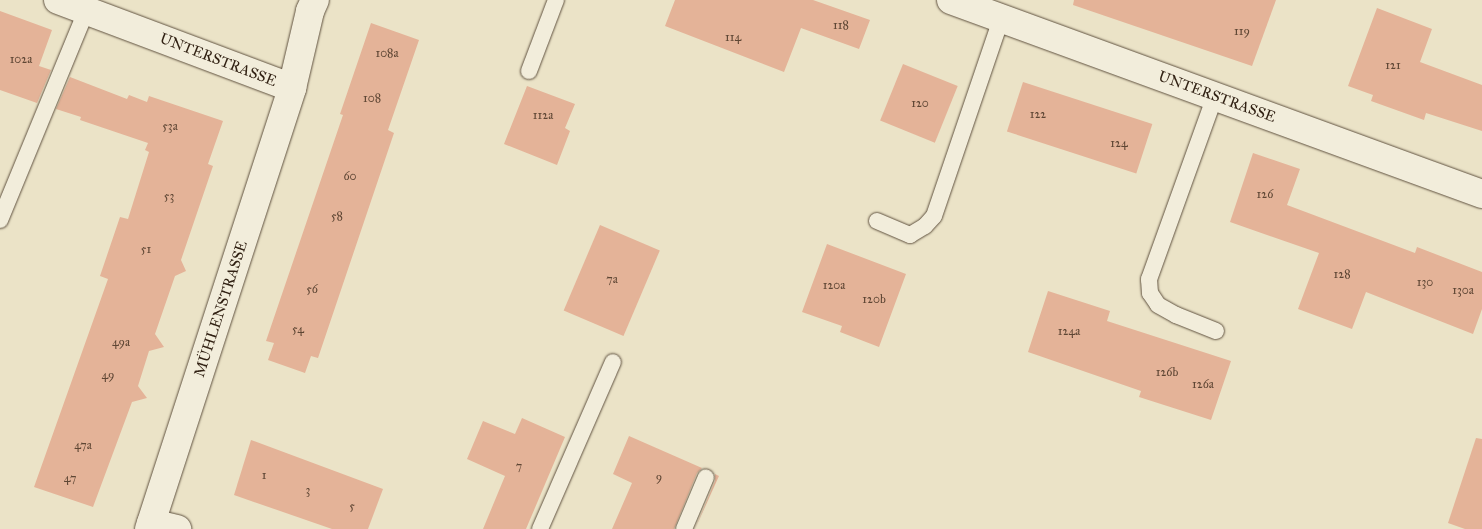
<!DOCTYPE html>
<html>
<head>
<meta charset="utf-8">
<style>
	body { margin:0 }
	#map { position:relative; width:1482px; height:529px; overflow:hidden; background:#ebe3c7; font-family:"IM FELL Great Primer",serif }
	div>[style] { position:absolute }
	.building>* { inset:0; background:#e4b398; transform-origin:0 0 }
	.roads { filter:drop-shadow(0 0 1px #605240) drop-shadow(0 0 1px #605240) }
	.service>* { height:16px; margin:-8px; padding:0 8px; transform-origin:8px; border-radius:8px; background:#f2eddb }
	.minor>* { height:28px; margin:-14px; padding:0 14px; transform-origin:14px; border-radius:14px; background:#f2eddb }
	span { translate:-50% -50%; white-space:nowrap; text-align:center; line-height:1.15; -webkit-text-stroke:4px #f2eddb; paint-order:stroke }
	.number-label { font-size:12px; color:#5e4634 }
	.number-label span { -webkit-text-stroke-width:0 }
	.street-label { font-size:15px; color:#312113 }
</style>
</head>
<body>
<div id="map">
	<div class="building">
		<i style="clip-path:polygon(675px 0,813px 0,870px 20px,859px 49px,801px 28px,784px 72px,665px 26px)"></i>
		<i style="clip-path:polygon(1074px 0,1276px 0,1252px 66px,1073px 5px)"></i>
		<i style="clip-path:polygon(1377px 8px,1432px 29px,1420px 62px,1482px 85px,1482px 131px,1426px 113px,1424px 120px,1371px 101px,1373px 95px,1348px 86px)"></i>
		<i style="clip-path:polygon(0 11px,52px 30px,39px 66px,51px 70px,37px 103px,0 90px)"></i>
		<i style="clip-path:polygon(371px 23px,419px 40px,388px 130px,394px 133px,318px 358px,311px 356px,305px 373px,268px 360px,274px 343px,266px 341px,343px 115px,340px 114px)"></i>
		<i style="left:903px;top:64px;width:59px;height:61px;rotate:22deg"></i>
		<i style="clip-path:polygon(70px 77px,127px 99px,129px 95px,147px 102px,149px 96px,223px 121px,208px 164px,213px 166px,181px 260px,186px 271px,175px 276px,155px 334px,164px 347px,149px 351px,138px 386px,147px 398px,132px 402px,93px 507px,34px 487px,108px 279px,100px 276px,120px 217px,128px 219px,149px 152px,145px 150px,148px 143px,80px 120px,81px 117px,56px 109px)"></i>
		<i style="left:1023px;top:82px;width:136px;height:52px;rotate:18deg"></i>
		<i style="clip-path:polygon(527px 86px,575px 104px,565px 128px,570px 131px,557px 165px,504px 144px)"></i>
		<i style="clip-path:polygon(1253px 153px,1300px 169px,1287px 205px,1415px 253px,1417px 247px,1482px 272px,1482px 309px,1473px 334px,1366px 292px,1352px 329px,1298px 309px,1319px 253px,1230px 222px)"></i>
		<i style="left:600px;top:225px;width:65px;height:93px;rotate:23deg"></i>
		<i style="clip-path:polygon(827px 244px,906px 274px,879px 347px,840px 332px,842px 326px,802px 312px)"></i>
		<i style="clip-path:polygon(1048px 291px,1110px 311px,1107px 321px,1231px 361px,1211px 420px,1139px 397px,1141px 391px,1028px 352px)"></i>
		<i style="clip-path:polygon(522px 418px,565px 437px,526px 529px,483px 529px,505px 476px,467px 459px,483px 421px,515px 434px)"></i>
		<i style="clip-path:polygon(629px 436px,702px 468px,697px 473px,674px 529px,612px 529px,632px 483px,613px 474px)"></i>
		<i style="clip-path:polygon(1476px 438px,1482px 439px,1482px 529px,1465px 529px,1448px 523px)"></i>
		<i style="clip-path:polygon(251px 440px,383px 489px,368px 529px,332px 529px,234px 495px)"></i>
		<i style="clip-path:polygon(715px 474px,719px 476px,695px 529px,715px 481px)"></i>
	</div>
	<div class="roads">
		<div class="service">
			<i style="left:529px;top:71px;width:76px;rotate:-69.2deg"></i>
			<i style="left:1215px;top:96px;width:195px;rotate:109.8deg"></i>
			<i style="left:1149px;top:279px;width:14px;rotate:86deg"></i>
			<i style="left:1150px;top:293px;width:14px;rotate:56deg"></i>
			<i style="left:1158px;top:305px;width:21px;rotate:29deg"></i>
			<i style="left:1176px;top:315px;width:43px;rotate:21.8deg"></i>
			<i style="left:0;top:220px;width:226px;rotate:-67.6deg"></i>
			<i style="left:877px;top:221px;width:36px;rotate:23deg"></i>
			<i style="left:910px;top:235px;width:17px;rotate:-31deg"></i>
			<i style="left:925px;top:226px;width:13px;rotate:-48deg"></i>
			<i style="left:934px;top:216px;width:208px;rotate:-71.2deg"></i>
			<i style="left:540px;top:529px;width:182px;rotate:-66.4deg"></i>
			<i style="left:684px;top:529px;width:56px;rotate:-67.1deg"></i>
		</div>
		<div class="minor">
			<i style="left:58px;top:0;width:250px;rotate:20.6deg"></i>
			<i style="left:292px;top:88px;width:79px;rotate:-76.8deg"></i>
			<i style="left:310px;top:11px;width:12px;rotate:-66deg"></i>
			<i style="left:951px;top:0;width:565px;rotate:20.07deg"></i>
			<i style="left:151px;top:523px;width:27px;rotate:13deg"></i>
			<i style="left:149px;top:529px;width:464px;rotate:-72deg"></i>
		</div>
	</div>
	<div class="number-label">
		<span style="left:841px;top:26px">118</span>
		<span style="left:1242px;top:32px">119</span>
		<span style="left:733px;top:38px">114</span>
		<span style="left:387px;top:54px">108a</span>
		<span style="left:21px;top:60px">102a</span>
		<span style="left:1393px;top:66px">121</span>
		<span style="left:372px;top:99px">108</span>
		<span style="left:920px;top:104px">120</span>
		<span style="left:1038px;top:115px">122</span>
		<span style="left:543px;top:116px">112a</span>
		<span style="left:170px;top:127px">53a</span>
		<span style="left:1119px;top:144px">124</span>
		<span style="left:350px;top:177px">60</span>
		<span style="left:1265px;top:195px">126</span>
		<span style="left:169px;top:197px">53</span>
		<span style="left:337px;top:217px">58</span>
		<span style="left:146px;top:250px">51</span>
		<span style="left:1342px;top:275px">128</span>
		<span style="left:612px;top:280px">7a</span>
		<span style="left:1425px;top:283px">130</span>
		<span style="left:834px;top:286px">120a</span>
		<span style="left:312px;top:290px">56</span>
		<span style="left:1463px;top:291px">130a</span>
		<span style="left:874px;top:300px">120b</span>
		<span style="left:298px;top:330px">54</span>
		<span style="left:1069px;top:332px">124a</span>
		<span style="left:121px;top:343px">49a</span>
		<span style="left:1167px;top:373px">126b</span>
		<span style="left:108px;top:376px">49</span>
		<span style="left:1203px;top:385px">126a</span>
		<span style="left:83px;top:446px">47a</span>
		<span style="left:519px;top:467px">7</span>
		<span style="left:264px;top:476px">1</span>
		<span style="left:659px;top:478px">9</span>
		<span style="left:70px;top:479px">47</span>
		<span style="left:308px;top:491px">3</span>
		<span style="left:352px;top:507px">5</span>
	</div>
	<div class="street-label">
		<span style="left:218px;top:60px;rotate:21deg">UNTERSTRASSE</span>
		<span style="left:1217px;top:97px;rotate:20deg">UNTERSTRASSE</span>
		<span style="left:221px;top:309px;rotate:-72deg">MÜHLENSTRASSE</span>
	</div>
</div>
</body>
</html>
